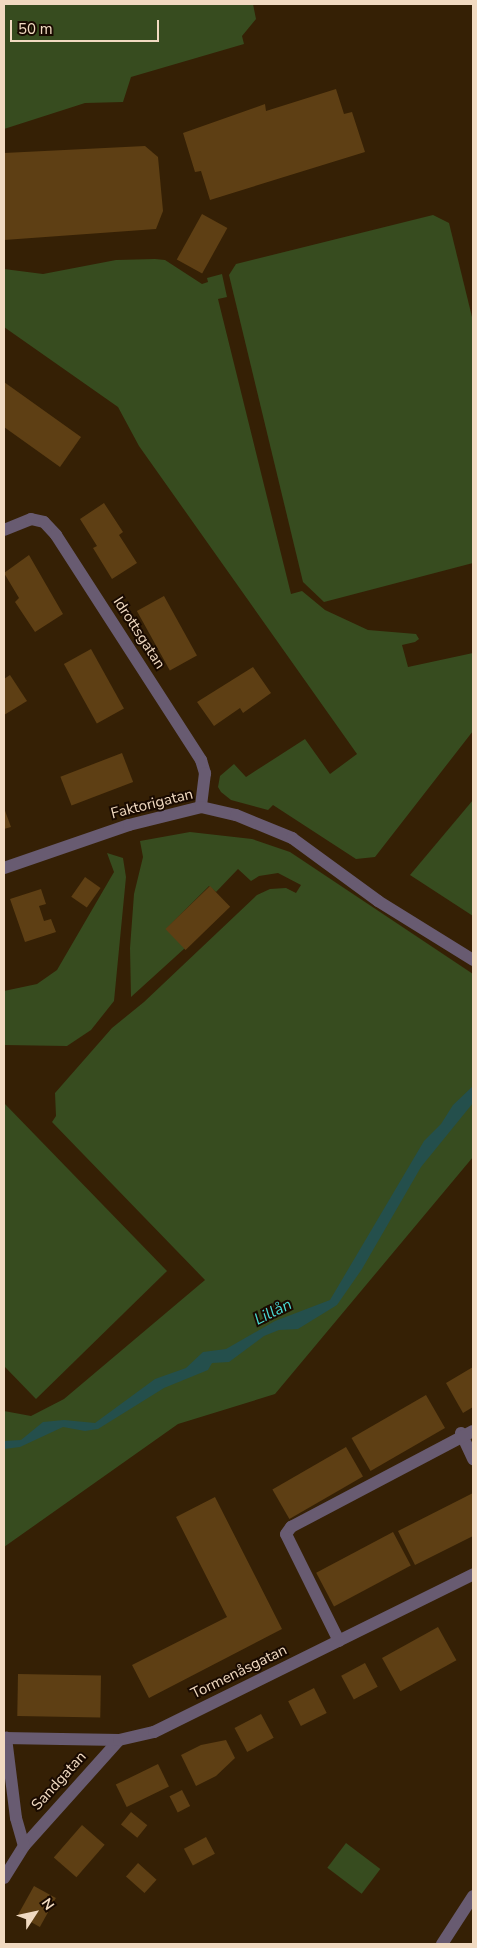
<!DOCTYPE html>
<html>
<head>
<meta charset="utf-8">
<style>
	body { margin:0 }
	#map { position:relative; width:477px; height:1948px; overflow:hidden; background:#352005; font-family:"Nunito Sans",sans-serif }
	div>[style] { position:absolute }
	.green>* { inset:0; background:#374c1f; transform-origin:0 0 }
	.water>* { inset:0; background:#244f4c }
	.building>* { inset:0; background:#5e3f14; transform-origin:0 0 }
	.minor>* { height:12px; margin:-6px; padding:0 6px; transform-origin:6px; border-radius:6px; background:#685b71 }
	.tertiary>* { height:12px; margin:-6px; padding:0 6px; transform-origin:6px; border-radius:6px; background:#685b71 }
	span { translate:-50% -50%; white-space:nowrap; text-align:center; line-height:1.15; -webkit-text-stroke:4px #190a00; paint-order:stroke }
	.street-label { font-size:15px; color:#f1dac1 }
	.water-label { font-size:16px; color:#4ad8d1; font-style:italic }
	.frame { position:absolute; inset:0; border:5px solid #f1dac1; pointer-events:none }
	.north { position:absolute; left:10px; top:1888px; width:50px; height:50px; -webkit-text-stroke:4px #190a00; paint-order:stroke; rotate:55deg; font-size:14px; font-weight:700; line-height:20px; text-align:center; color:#f1dac1 }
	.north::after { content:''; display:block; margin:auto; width:18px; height:22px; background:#f1dac1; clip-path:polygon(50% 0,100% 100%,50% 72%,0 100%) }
	.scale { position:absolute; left:10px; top:20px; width:149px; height:22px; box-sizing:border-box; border:2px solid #f1dac1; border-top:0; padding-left:6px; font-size:15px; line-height:18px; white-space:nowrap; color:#f1dac1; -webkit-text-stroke:4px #190a00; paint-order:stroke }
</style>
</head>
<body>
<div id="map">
	<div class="green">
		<i style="clip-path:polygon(4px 4px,253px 4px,256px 19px,242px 36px,244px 44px,131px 77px,123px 102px,85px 103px,4px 129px)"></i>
		<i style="clip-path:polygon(433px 215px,449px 223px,473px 321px,473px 563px,324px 602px,303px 582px,229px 275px,236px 264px)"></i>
		<i style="clip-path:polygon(155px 259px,165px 260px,202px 284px,208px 282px,207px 278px,222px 274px,227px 297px,218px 299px,291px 594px,302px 591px,325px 610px,368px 630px,416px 634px,419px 639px,415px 642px,402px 645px,408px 667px,473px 653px,473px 731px,375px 857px,356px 859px,273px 805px,268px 810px,231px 800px,221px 792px,218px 787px,220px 776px,234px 764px,246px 777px,305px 739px,330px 774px,357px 754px,139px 446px,118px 407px,4px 327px,4px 269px,43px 274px,116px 260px)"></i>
		<i style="clip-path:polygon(473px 800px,473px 916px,410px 875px)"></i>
		<i style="clip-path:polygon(190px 832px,252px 839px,290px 852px,473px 974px,473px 1157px,275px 1394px,178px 1424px,4px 1547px,4px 1411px,31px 1416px,64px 1399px,205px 1280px,52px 1122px,56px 1116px,55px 1093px,112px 1028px,144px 1002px,257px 895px,270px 889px,286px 888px,296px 893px,301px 885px,278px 873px,259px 876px,251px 881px,238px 869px,216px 892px,209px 886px,167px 928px,185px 948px,131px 997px,130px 948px,134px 894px,143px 857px,140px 841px)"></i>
		<i style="clip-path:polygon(107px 853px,123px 858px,126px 877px,114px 1001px,91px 1030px,67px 1046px,4px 1045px,4px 991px,37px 984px,57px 970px,114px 872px)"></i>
		<i style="clip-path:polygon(4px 1103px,167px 1271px,36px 1399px,4px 1366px)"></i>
		<i style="left:346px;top:1843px;width:43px;height:31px;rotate:37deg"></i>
	</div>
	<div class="water">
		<i style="clip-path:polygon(473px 1086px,473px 1103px,421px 1167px,362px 1269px,337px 1305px,298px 1329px,279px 1330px,264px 1336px,229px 1362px,212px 1363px,208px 1370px,164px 1388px,98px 1429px,85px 1431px,63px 1427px,20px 1447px,4px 1449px,4px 1441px,21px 1440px,43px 1422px,64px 1420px,95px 1423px,155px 1379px,186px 1368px,203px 1352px,226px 1349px,275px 1321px,330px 1300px,424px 1141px,441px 1124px,453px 1105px)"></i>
	</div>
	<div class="building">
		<i style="clip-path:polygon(336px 89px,344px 114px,352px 112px,365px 152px,210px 200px,201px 171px,195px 172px,183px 133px,265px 104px,266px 111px)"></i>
		<i style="clip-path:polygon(145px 146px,158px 157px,163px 211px,156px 229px,4px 240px,4px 153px)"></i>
		<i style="left:202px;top:214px;width:29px;height:52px;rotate:29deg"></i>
		<i style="clip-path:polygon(4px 382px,81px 437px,60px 467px,4px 427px)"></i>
		<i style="clip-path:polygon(104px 503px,123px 532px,119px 535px,137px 563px,112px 579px,93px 548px,97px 546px,80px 519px)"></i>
		<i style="clip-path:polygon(29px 555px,63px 614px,35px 632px,15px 602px,19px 598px,4px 573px)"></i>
		<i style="left:164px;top:596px;width:68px;height:31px;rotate:61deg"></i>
		<i style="left:91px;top:649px;width:68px;height:31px;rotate:61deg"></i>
		<i style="clip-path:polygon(253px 667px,271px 693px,243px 713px,240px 708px,214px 726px,197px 702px)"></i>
		<i style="clip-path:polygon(10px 675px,27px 701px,4px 715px,4px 679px)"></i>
		<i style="left:122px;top:753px;width:31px;height:66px;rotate:69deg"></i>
		<i style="clip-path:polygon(4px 808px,11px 827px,4px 829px)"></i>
		<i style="left:85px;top:877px;width:19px;height:24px;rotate:35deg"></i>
		<i style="left:210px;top:886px;width:29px;height:62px;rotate:46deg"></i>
		<i style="clip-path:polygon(41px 889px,46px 904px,39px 906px,44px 921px,51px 919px,56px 932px,25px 942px,10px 899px)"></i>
		<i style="clip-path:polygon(473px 1367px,473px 1407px,463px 1413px,446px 1383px)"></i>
		<i style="left:426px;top:1395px;width:38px;height:86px;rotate:60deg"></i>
		<i style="left:346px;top:1447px;width:34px;height:85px;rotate:60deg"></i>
		<i style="clip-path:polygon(473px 1493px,473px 1536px,415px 1565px,398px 1531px)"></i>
		<i style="clip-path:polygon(215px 1497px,282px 1629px,149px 1698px,132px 1665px,227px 1617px,176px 1517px)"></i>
		<i style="left:393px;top:1532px;width:38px;height:87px;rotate:62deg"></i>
		<i style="left:438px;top:1627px;width:38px;height:64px;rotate:61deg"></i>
		<i style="left:365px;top:1663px;width:27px;height:27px;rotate:62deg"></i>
		<i style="left:18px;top:1674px;width:83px;height:42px;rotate:1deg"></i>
		<i style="left:314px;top:1688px;width:28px;height:29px;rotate:63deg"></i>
		<i style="left:261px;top:1714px;width:27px;height:30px;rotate:62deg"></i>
		<i style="clip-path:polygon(226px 1740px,235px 1758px,216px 1776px,196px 1786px,181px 1755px,201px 1745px)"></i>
		<i style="left:158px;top:1764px;width:25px;height:47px;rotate:64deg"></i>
		<i style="left:182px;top:1790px;width:18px;height:14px;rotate:63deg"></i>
		<i style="left:131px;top:1812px;width:21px;height:16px;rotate:39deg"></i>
		<i style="left:82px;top:1825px;width:30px;height:43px;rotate:41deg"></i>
		<i style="left:206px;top:1837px;width:19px;height:25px;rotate:62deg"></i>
		<i style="left:138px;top:1863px;width:25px;height:18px;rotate:42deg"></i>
		<i style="left:34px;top:1886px;width:25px;height:33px;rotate:29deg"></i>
	</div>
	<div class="minor">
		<i style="left:4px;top:530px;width:29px;rotate:-22deg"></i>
		<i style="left:31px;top:519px;width:13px;rotate:13deg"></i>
		<i style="left:44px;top:522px;width:18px;rotate:47deg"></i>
		<i style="left:56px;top:535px;width:268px;rotate:57.2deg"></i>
		<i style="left:201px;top:760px;width:14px;rotate:73deg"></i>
		<i style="left:205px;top:773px;width:34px;rotate:97deg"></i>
		<i style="left:4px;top:868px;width:132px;rotate:-19deg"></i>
		<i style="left:129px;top:825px;width:74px;rotate:-14deg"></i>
		<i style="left:201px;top:807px;width:36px;rotate:13deg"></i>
		<i style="left:236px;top:815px;width:61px;rotate:22.3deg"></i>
		<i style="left:292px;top:838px;width:107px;rotate:36.2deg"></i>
		<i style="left:378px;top:901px;width:112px;rotate:31.8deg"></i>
		<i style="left:461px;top:1433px;width:29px;rotate:65deg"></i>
		<i style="left:339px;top:1641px;width:119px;rotate:-116.4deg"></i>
		<i style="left:286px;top:1534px;width:9px;rotate:-54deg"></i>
		<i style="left:291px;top:1527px;width:206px;rotate:-27.8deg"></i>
		<i style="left:24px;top:1846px;width:142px;rotate:-48.1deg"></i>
		<i style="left:4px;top:1878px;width:38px;rotate:-58deg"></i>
		<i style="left:24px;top:1846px;width:29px;rotate:-106deg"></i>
		<i style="left:16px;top:1818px;width:81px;rotate:-97.1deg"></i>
		<i style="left:442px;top:1944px;width:57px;rotate:-57.1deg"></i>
	</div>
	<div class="tertiary">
		<i style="left:4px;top:1738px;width:115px;rotate:1deg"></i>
		<i style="left:119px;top:1740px;width:36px;rotate:-13deg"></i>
		<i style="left:154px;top:1732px;width:356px;rotate:-26.3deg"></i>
	</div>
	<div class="street-label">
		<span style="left:139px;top:633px;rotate:57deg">Idrottsgatan</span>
		<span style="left:152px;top:804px;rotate:-14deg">Faktorigatan</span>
		<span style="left:239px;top:1672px;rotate:-26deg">Tormenåsgatan</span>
		<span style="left:59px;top:1781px;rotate:-48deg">Sandgatan</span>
	</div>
	<div class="water-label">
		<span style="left:273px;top:1312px;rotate:-26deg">Lillån</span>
	</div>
	<div class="frame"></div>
	<div class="north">N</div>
	<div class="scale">50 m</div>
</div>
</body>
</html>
